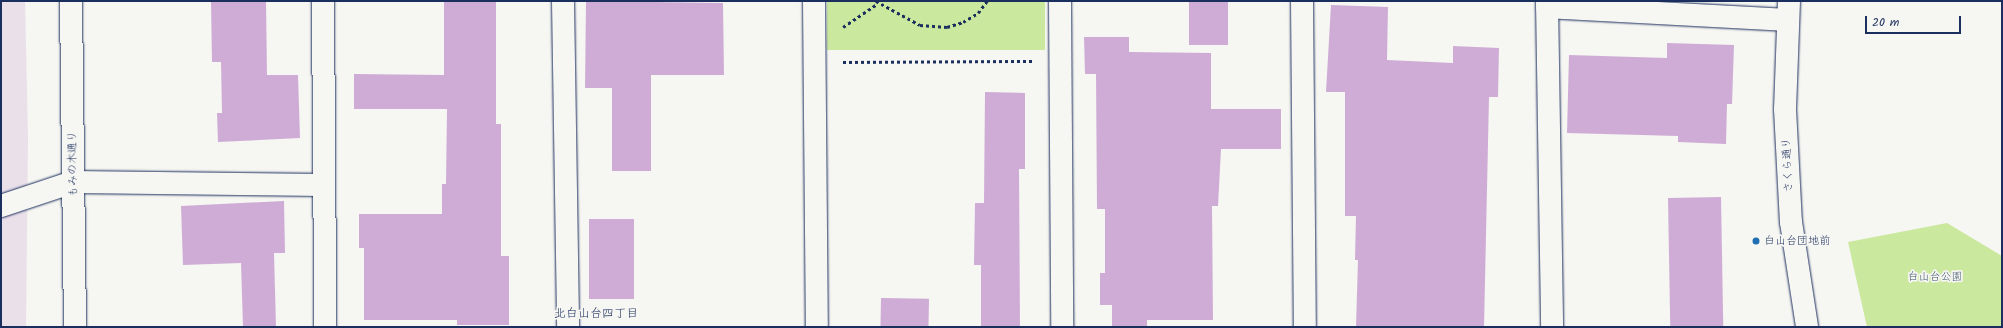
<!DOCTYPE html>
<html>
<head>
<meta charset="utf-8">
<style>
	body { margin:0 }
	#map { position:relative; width:2003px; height:328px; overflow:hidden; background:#f6f6f2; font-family:Kalam,"Klee One",sans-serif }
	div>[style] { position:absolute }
	.built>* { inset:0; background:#eae0ea }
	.green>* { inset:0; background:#cbe89f; transform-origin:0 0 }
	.building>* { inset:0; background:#cfacd6; transform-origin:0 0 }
	.path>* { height:2.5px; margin-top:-1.25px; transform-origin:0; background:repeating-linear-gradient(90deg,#1b2f5e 0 3px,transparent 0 6px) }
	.roads { filter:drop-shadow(0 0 1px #1b2f5e) drop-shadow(0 0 1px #1b2f5e) }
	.street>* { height:22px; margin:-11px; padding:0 11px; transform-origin:11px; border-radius:11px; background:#f6f6f2 }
	.secondary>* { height:22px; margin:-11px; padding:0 11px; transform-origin:11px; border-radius:11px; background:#f6f6f2 }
	.dots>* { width:11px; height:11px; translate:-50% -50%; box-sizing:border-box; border:2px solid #f6f6f2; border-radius:50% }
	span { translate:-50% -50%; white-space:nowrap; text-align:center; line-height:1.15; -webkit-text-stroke:3.5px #f6f6f2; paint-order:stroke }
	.street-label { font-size:11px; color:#1b2f5e }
	.poi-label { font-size:11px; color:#1b2f5e }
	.left { translate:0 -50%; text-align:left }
	.park-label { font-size:11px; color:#3e546b }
	.neighbourhood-label { font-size:12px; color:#1b2f5e }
	.frame { position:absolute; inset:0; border:2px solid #1b2f5e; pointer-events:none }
	.scale { position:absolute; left:1865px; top:16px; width:96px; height:18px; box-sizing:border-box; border:2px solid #1b2f5e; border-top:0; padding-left:5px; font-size:12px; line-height:14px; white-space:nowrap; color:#1b2f5e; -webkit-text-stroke:3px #f6f6f2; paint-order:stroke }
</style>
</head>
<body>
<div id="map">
	<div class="built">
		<i style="clip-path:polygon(1px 1px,25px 1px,28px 137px,26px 327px,1px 327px)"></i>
	</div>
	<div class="green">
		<i style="left:827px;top:1px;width:218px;height:49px"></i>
		<i style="clip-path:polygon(1947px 223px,2002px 256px,2002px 327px,1867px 327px,1848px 242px)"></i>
	</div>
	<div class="building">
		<i style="clip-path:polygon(211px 1px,266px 1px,267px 75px,298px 75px,300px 138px,218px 142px,217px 113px,222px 113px,221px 62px,212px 62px)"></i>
		<i style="clip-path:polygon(444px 1px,496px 1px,496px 124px,501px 124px,501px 256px,509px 256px,509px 325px,457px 325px,457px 320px,364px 320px,364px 248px,359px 248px,359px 214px,442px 214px,442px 184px,446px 184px,447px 109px,354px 109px,354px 74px,444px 75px)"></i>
		<i style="clip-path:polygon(586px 1px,723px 3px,724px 75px,651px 75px,651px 171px,612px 171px,612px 88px,585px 88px)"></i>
		<i style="left:1189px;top:1px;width:39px;height:44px"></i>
		<i style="clip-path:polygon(1331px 5px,1388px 7px,1387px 60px,1453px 63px,1453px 46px,1499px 48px,1498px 97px,1489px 97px,1484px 327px,1356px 327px,1358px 260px,1355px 260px,1356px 216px,1345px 216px,1345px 92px,1326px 92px)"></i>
		<i style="clip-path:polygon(1084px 37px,1129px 37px,1129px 52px,1211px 53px,1211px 109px,1281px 109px,1281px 149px,1221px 149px,1218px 206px,1212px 206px,1213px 320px,1147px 320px,1147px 327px,1112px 327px,1112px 305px,1100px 305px,1100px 273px,1105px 273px,1105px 209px,1097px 209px,1096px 74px,1085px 74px)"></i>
		<i style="clip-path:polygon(1667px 43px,1734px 45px,1732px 104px,1727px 104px,1726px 144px,1678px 142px,1678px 136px,1567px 133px,1569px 55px,1667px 58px)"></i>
		<i style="clip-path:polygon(985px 92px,1025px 93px,1025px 169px,1019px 169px,1020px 327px,981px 327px,981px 265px,974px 265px,975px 203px,984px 203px)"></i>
		<i style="left:1721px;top:197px;width:130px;height:53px;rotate:89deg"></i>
		<i style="clip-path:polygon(284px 201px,285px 253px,274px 253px,276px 327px,243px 327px,241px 263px,183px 265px,181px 206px)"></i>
		<i style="left:589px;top:219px;width:45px;height:80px"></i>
		<i style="left:881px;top:298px;width:48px;height:29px;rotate:1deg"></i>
	</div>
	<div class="path">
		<i style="left:876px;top:1px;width:50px;rotate:28.6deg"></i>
		<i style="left:920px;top:25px;width:27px;rotate:4deg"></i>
		<i style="left:947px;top:27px;width:17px;rotate:-17deg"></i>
		<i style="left:963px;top:22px;width:17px;rotate:-31deg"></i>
		<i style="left:978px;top:13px;width:15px;rotate:-53deg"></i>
		<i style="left:843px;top:27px;width:41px;rotate:-34.1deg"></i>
		<i style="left:843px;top:62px;width:189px;rotate:-0.3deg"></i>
	</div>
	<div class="roads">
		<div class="street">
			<i style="left:323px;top:1px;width:326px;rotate:89.6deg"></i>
			<i style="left:563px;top:1px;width:326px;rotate:89.1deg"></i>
			<i style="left:814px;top:1px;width:326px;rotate:89.5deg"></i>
			<i style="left:1060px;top:1px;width:326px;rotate:89.6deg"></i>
			<i style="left:1302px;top:1px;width:326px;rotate:89.5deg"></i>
			<i style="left:1547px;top:1px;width:326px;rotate:89.1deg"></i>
			<i style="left:1547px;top:7px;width:240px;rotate:3.1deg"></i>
			<i style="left:1px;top:206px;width:76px;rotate:-18.4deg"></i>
			<i style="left:73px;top:182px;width:250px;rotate:0.7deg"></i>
		</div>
		<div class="secondary">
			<i style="left:71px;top:1px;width:326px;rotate:89.3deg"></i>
			<i style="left:1789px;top:1px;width:108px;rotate:92.1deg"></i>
			<i style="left:1785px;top:109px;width:113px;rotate:87deg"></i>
			<i style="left:1791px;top:222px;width:106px;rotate:81.3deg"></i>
		</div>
	</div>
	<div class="dots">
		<i style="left:1756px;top:241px;background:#1f6fb2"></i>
	</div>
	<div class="street-label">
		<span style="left:73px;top:164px;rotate:-91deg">もみの木通り</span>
		<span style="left:1788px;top:165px;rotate:-93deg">さくら通り</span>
	</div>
	<div class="poi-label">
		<span class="left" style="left:1764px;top:241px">白山台団地前</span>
	</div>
	<div class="park-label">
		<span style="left:1935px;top:277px">白山台公園</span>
	</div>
	<div class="neighbourhood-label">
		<span style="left:596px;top:314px">北白山台四丁目</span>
	</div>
	<div class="frame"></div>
	<div class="scale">20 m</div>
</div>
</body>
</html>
